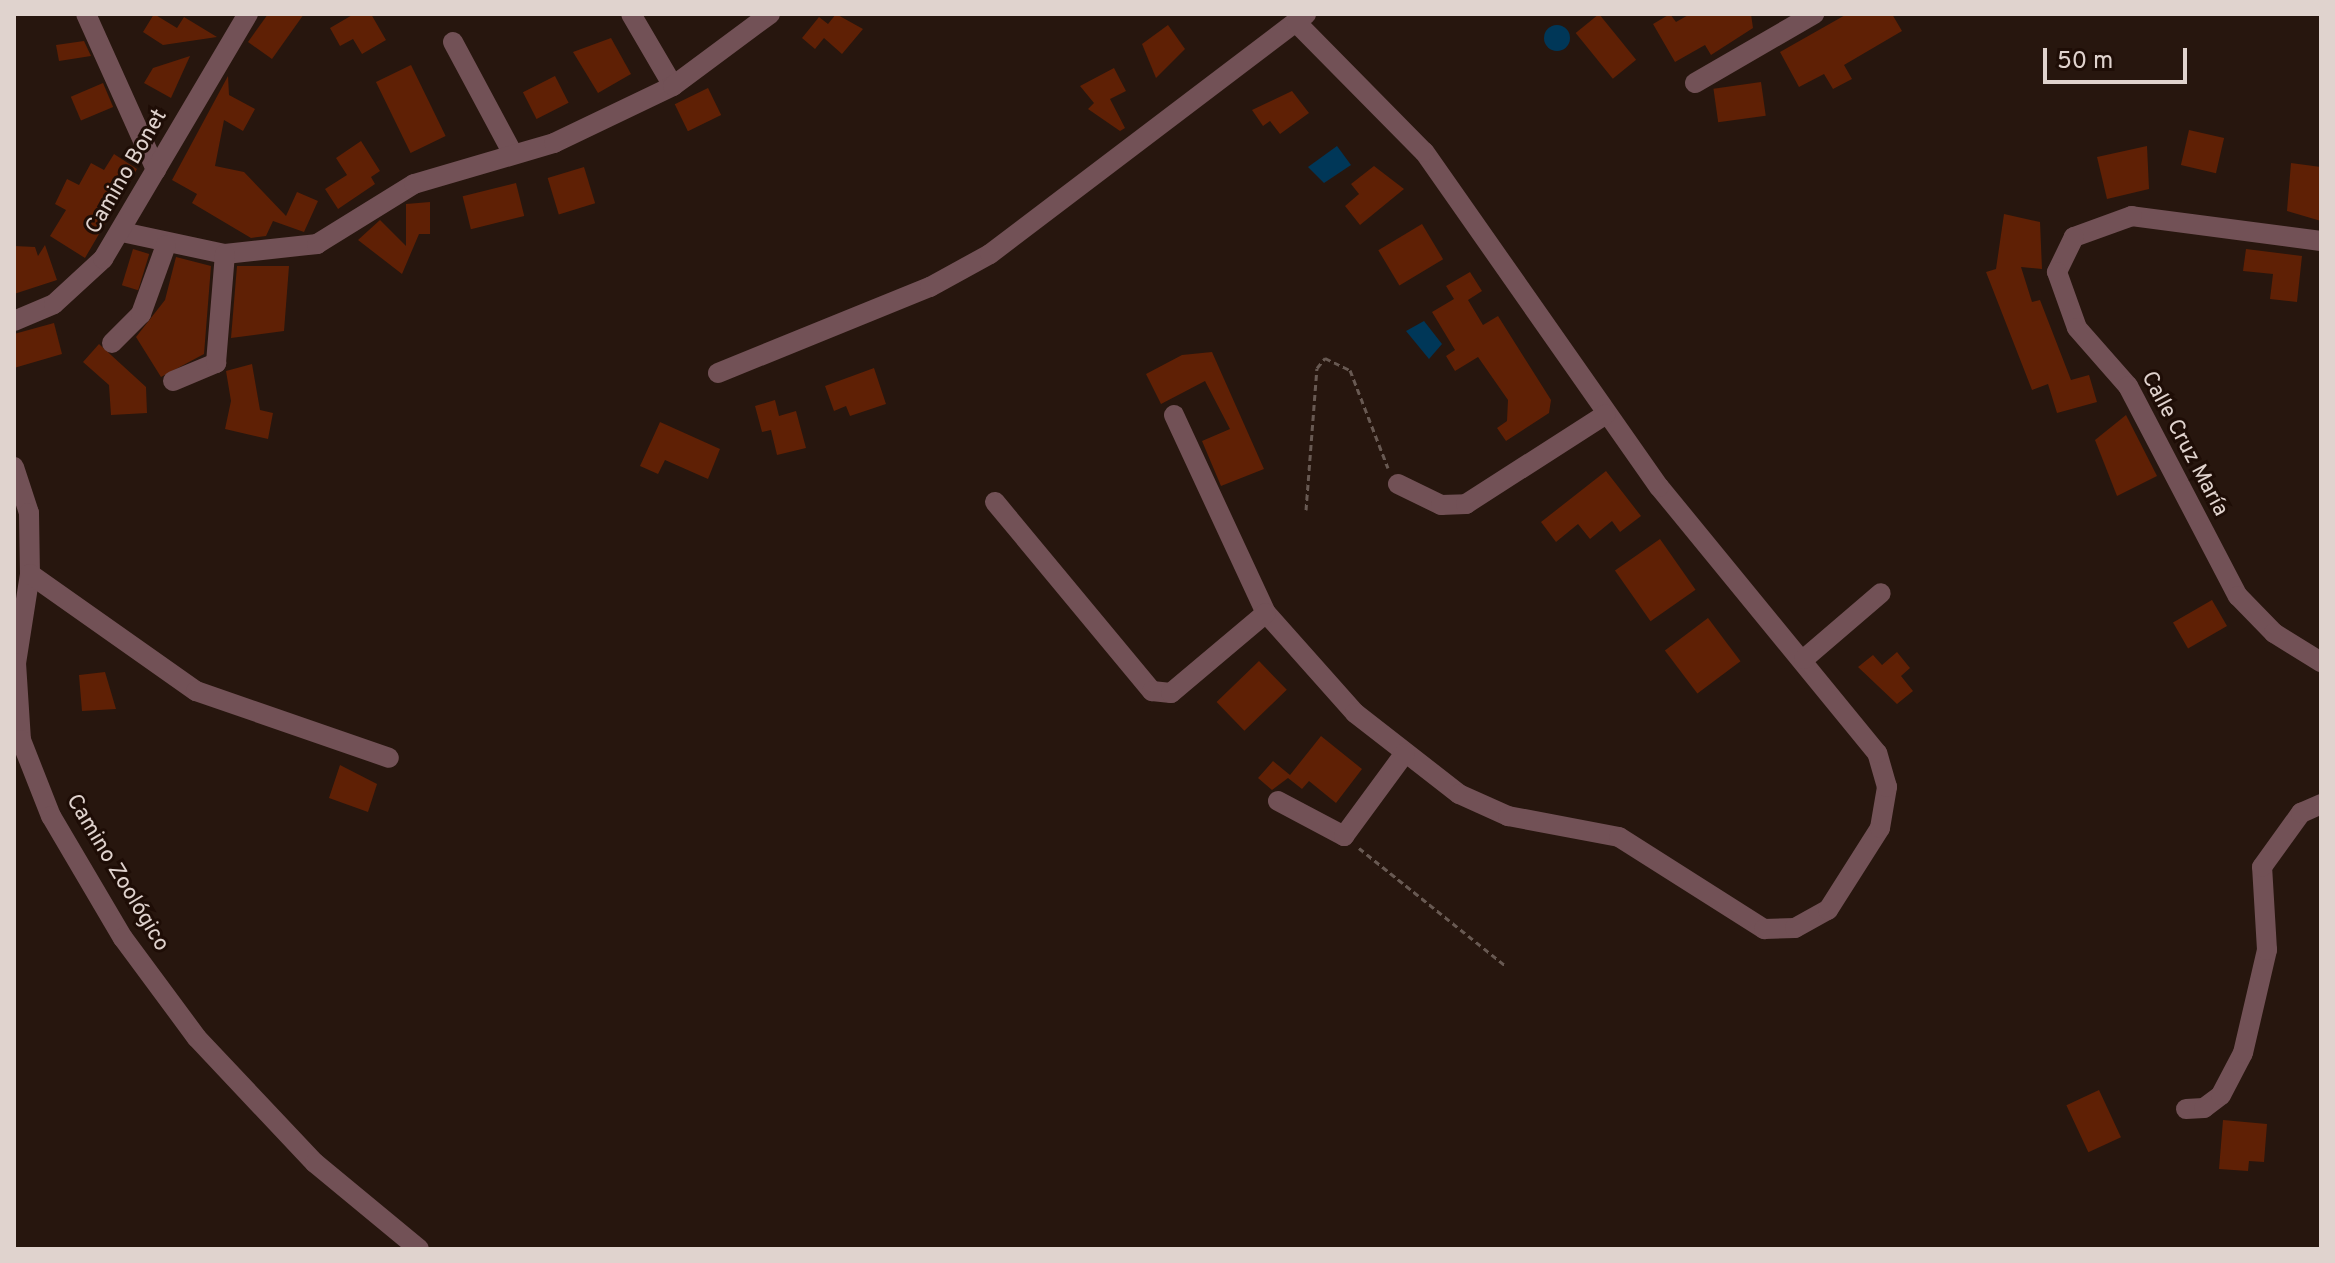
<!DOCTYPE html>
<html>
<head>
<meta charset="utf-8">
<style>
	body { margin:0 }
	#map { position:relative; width:2335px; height:1263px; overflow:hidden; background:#27160e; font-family:Overpass,sans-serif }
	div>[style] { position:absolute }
	.water>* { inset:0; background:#003758 }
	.round { border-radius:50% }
	.building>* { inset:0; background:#5f2005; transform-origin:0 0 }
	.path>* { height:3px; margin-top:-1.5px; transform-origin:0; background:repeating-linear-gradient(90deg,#685952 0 6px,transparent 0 10px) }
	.minor>* { height:20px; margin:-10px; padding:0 10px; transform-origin:10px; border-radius:10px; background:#725156 }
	span { translate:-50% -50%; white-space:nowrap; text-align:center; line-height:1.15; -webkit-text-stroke:6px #1e0d06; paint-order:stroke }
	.street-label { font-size:22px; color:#e0d3ce }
	.frame { position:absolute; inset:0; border:16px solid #e0d3ce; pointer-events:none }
	.scale { position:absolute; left:2043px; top:48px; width:144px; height:36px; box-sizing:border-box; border:4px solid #e0d3ce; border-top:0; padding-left:10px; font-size:24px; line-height:28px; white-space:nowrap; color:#e0d3ce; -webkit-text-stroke:6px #1e0d06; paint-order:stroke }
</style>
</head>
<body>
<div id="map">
	<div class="water">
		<i class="round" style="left:1544px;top:25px;width:26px;height:26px"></i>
		<i style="clip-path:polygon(1337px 146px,1351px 165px,1324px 183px,1308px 167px)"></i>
		<i style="clip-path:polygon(1424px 321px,1442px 344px,1429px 359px,1406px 331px)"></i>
	</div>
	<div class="building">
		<i style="clip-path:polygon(154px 14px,177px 28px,184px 17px,217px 37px,163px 45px,143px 32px)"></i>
		<i style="clip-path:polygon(268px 14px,304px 14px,272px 59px,248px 42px)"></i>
		<i style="clip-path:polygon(354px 14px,371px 14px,386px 40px,362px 54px,353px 39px,340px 46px,330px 28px)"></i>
		<i style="clip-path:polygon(836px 14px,863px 29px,842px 54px,824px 38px,815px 49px,802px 38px,819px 17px,828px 24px)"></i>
		<i style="left:1599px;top:14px;width:59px;height:30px;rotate:51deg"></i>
		<i style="clip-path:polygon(1670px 14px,1676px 22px,1690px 14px,1751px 14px,1753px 28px,1711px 55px,1705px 45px,1675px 62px,1653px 24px)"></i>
		<i style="clip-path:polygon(1847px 14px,1892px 14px,1902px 31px,1844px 65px,1852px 79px,1833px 89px,1824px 74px,1799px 87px,1780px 52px)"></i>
		<i style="clip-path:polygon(1168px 25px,1185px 49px,1156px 78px,1142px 44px)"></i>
		<i style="clip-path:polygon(611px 38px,631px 74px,598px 93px,573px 52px)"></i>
		<i style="clip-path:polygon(84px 41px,91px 56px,59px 61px,56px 45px)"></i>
		<i style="clip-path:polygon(190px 56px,171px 98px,144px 83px,153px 68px)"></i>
		<i style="left:411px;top:65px;width:79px;height:39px;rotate:64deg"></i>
		<i style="clip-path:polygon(1114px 68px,1126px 91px,1110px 99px,1125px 128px,1120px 131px,1088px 109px,1094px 103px,1080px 86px)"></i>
		<i style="clip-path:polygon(228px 76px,229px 95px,255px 109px,243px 131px,224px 120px,215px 166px,244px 172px,286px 216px,297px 192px,318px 201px,304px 232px,273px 221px,266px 236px,251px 238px,192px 203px,197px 194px,172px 180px)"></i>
		<i style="left:555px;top:76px;width:30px;height:36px;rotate:63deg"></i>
		<i style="left:1761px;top:82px;width:34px;height:48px;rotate:82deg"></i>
		<i style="left:103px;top:83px;width:26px;height:35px;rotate:67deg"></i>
		<i style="left:708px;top:88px;width:30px;height:37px;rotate:64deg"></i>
		<i style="clip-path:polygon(1292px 91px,1309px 113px,1280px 134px,1270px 121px,1263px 126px,1252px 110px)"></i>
		<i style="left:2189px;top:130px;width:36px;height:36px;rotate:13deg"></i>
		<i style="clip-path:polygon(361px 141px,380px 171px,371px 177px,375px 184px,338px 209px,325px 189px,347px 175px,336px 158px)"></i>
		<i style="clip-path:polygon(2147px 146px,2149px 189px,2107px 199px,2097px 157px)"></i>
		<i style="clip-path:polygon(114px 154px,137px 169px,85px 258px,50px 236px,66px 210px,55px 204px,67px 179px,79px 185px,91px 163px,104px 170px)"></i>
		<i style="clip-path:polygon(2291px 163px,2321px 167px,2321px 221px,2287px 211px)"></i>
		<i style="clip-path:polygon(1374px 166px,1404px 189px,1360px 225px,1345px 206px,1359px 194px,1351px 184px)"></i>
		<i style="left:584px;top:167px;width:38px;height:38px;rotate:73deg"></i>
		<i style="left:516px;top:183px;width:34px;height:55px;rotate:76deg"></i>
		<i style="clip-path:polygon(430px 202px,430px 234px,419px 234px,402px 274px,358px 240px,380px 220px,406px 246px,406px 204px)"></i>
		<i style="clip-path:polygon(2004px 214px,2040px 222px,2042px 269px,2021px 267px,2032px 302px,2040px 300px,2071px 380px,2089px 375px,2097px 402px,2057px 413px,2048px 384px,2032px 390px,1986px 272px,1996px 269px)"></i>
		<i style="left:1422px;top:224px;width:41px;height:51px;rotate:59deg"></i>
		<i style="clip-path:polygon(45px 245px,57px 280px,14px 294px,14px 246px,35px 247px,38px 256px)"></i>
		<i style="left:133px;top:249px;width:17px;height:38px;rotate:17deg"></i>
		<i style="clip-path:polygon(2246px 249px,2302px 256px,2297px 302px,2270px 299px,2273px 274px,2243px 271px)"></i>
		<i style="clip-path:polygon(176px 257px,211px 266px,204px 354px,161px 377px,136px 337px,165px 300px)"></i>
		<i style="clip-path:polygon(237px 266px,289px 266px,284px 331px,231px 338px)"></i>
		<i style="clip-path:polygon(1470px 272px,1482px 291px,1468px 300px,1483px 325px,1498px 316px,1551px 400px,1549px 413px,1506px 441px,1497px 428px,1507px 421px,1508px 400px,1478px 357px,1455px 371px,1446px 356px,1455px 350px,1432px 312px,1454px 299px,1446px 286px)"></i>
		<i style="clip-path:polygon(54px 323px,62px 354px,14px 368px,14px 334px)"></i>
		<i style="clip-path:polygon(99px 344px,146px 387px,147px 413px,111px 415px,109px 385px,83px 362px)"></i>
		<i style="clip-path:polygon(1212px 352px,1264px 469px,1221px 486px,1202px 441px,1230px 429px,1205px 381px,1161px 404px,1146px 374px,1182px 355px)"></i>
		<i style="clip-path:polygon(252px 364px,260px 410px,273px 413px,268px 439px,225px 429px,231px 401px,226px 371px)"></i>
		<i style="clip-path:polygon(874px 368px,886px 404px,850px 416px,846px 406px,834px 411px,825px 386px)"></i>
		<i style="clip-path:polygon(775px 400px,779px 416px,796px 411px,806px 448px,777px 455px,771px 430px,762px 432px,755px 406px)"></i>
		<i style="clip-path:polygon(2126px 415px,2157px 476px,2117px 496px,2095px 440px)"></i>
		<i style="clip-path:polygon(660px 422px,720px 449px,708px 479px,665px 460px,658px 474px,640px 466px)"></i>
		<i style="clip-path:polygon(1606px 471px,1641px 516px,1620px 532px,1612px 521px,1590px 539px,1578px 524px,1556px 542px,1541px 522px)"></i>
		<i style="left:1660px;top:539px;width:62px;height:55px;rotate:55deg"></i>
		<i style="left:2212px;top:600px;width:30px;height:45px;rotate:60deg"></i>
		<i style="left:1708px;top:618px;width:54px;height:54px;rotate:53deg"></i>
		<i style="clip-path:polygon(1897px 652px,1910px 668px,1901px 676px,1913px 691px,1897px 704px,1858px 667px,1873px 655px,1882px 665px)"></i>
		<i style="left:1259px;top:661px;width:40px;height:59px;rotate:46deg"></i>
		<i style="clip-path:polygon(105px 672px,116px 709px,82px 711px,79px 675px)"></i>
		<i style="clip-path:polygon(1321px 736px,1362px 769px,1336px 803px,1309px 781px,1302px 789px,1288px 778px,1272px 790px,1258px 778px,1273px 761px,1290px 775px)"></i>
		<i style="clip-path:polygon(340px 765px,377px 784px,368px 812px,329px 798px)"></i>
		<i style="left:2099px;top:1090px;width:52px;height:36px;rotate:65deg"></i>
		<i style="clip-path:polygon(2223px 1120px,2267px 1124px,2264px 1162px,2249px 1161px,2248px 1171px,2219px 1169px)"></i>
	</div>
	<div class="path">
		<i style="left:1306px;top:510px;width:142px;rotate:-85.6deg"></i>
		<i style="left:1317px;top:368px;width:13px;rotate:-51deg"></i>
		<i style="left:1325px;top:358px;width:28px;rotate:26deg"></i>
		<i style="left:1350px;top:370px;width:105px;rotate:68.8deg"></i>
		<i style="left:1359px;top:848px;width:189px;rotate:38.8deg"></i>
	</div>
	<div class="minor">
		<i style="left:86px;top:14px;width:171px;rotate:65.8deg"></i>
		<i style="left:631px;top:14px;width:83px;rotate:59.7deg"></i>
		<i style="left:453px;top:42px;width:127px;rotate:61.8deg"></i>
		<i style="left:1695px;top:83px;width:138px;rotate:-30.1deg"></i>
		<i style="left:122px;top:232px;width:105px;rotate:12.1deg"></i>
		<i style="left:225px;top:254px;width:93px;rotate:-6.2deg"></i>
		<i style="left:317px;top:244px;width:114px;rotate:-31.7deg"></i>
		<i style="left:414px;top:184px;width:146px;rotate:-16.3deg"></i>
		<i style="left:554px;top:143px;width:132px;rotate:-25.6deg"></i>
		<i style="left:673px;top:86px;width:121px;rotate:-36.6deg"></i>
		<i style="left:2321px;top:241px;width:191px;rotate:-172.5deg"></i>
		<i style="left:2132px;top:216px;width:62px;rotate:160.1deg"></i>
		<i style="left:2074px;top:237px;width:39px;rotate:116deg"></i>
		<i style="left:2057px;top:272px;width:59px;rotate:70.3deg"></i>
		<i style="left:2077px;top:328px;width:77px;rotate:48.7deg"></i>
		<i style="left:2128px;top:386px;width:237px;rotate:62.4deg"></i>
		<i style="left:2238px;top:596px;width:52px;rotate:45.8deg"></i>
		<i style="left:2274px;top:633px;width:55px;rotate:31.7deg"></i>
		<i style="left:14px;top:321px;width:43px;rotate:-23deg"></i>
		<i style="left:54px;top:304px;width:67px;rotate:-42.6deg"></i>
		<i style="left:103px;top:259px;width:285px;rotate:-59.4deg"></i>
		<i style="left:112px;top:343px;width:41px;rotate:-45deg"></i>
		<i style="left:141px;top:314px;width:73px;rotate:-70.1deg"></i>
		<i style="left:718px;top:373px;width:229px;rotate:-22.1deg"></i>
		<i style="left:930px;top:287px;width:68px;rotate:-28.8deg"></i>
		<i style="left:990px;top:254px;width:397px;rotate:-37.2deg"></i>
		<i style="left:173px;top:381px;width:47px;rotate:-22.7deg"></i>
		<i style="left:216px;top:363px;width:109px;rotate:-85.3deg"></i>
		<i style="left:1174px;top:415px;width:218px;rotate:65.1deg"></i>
		<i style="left:1266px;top:613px;width:134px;rotate:48.3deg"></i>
		<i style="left:1355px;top:713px;width:132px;rotate:37.9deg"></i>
		<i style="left:1459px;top:794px;width:54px;rotate:24.2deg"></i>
		<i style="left:1508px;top:816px;width:113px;rotate:10.7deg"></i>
		<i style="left:1619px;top:837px;width:172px;rotate:32.4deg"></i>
		<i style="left:1764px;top:929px;width:31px;rotate:-2deg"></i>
		<i style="left:1795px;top:928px;width:38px;rotate:-29deg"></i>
		<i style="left:1828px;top:910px;width:97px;rotate:-57.6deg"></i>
		<i style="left:1880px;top:828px;width:42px;rotate:-80.3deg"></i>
		<i style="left:1887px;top:787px;width:35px;rotate:-106deg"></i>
		<i style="left:1877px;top:753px;width:344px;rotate:-129.3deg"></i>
		<i style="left:1659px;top:487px;width:409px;rotate:-125deg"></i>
		<i style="left:1424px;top:152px;width:181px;rotate:-134.6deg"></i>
		<i style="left:14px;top:467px;width:48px;rotate:71.9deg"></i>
		<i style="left:29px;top:513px;width:61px;rotate:89.1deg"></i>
		<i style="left:30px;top:574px;width:90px;rotate:98.9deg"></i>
		<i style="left:16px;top:663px;width:77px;rotate:86.3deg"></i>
		<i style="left:21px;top:740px;width:82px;rotate:68.5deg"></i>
		<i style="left:51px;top:816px;width:142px;rotate:59.5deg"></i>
		<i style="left:123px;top:938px;width:124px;rotate:53.5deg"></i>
		<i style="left:197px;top:1038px;width:172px;rotate:46.7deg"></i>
		<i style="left:315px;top:1163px;width:135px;rotate:39.6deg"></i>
		<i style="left:1398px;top:484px;width:48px;rotate:26deg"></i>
		<i style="left:1441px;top:505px;width:25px;rotate:-2deg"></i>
		<i style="left:1466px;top:504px;width:166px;rotate:-32.7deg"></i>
		<i style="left:995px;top:502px;width:246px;rotate:50.3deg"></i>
		<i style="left:1152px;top:691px;width:19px;rotate:6deg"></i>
		<i style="left:1171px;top:693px;width:124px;rotate:-40.1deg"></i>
		<i style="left:30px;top:574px;width:203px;rotate:35.2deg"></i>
		<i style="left:196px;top:691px;width:204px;rotate:19.1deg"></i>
		<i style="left:1804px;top:659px;width:101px;rotate:-40.6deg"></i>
		<i style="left:1278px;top:801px;width:75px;rotate:27.9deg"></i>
		<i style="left:1344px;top:836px;width:103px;rotate:-53.7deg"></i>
		<i style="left:2186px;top:1109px;width:18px;rotate:-3deg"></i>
		<i style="left:2204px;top:1108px;width:21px;rotate:-37deg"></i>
		<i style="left:2221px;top:1095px;width:47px;rotate:-62.4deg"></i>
		<i style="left:2243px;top:1053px;width:106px;rotate:-76.9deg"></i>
		<i style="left:2267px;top:950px;width:83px;rotate:-93.4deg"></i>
		<i style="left:2262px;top:867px;width:67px;rotate:-54.2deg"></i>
		<i style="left:2301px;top:813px;width:22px;rotate:-24deg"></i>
	</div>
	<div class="street-label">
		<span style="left:127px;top:172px;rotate:-60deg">Camino Bonet</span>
		<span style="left:2184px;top:444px;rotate:62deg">Calle Cruz María</span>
		<span style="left:117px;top:873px;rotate:59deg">Camino Zoológico</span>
	</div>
	<div class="frame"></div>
	<div class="scale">50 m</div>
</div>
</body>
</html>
